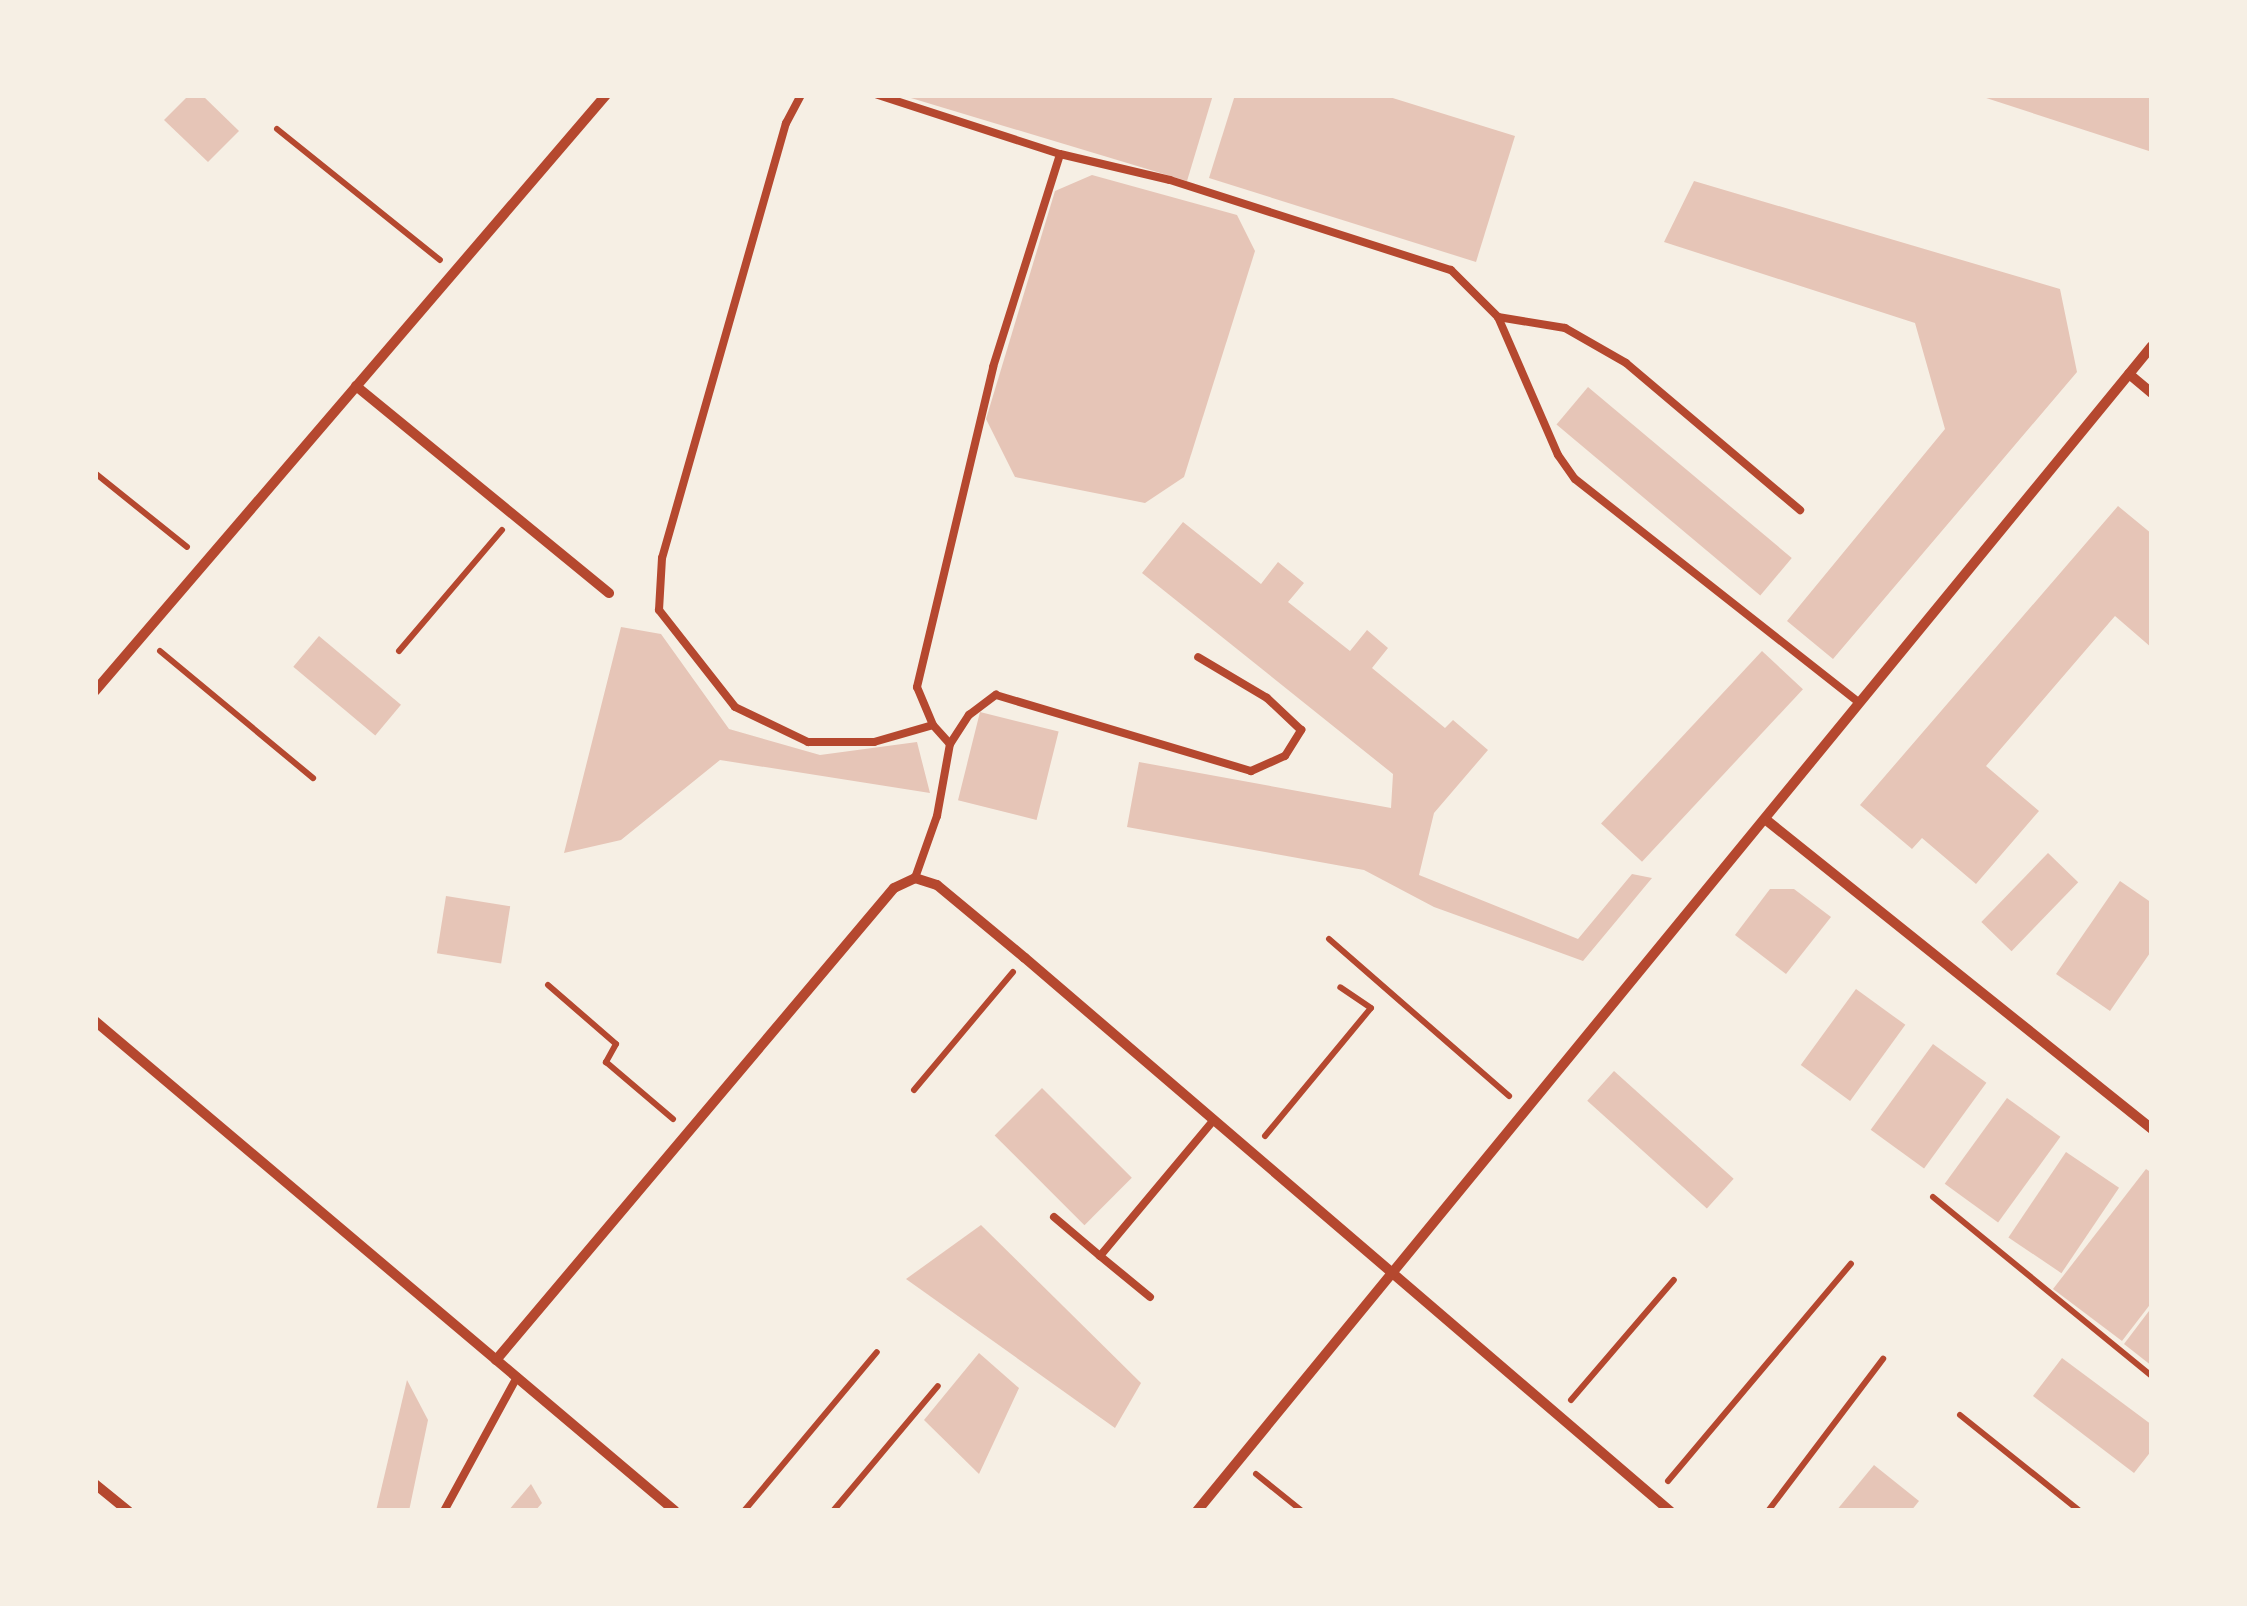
<!DOCTYPE html>
<html>
<head>
<meta charset="utf-8">
<style>
	body { margin:0 }
	#map { position:relative; width:2247px; height:1606px; overflow:hidden; background:#f6efe4; font-family:Roboto,sans-serif }
	div>[style] { position:absolute }
	.building>* { inset:0; background:#e6c5b7; transform-origin:0 0 }
	.path>* { height:6px; margin:-3px; padding:0 3px; transform-origin:3px; border-radius:3px; background:#b5482f }
	.service>* { height:8px; margin:-4px; padding:0 4px; transform-origin:4px; border-radius:4px; background:#b5482f }
	.minor>* { height:10px; margin:-5px; padding:0 5px; transform-origin:5px; border-radius:5px; background:#b5482f }
	span { translate:-50% -50%; white-space:nowrap; text-align:center; line-height:1.15; -webkit-text-stroke:10px #f6efe4; paint-order:stroke }
	.frame { position:absolute; inset:0; border:98px solid #f6efe4; pointer-events:none }
</style>
</head>
<body>
<div id="map">
	<div class="building">
		<i style="clip-path:polygon(189px 95px,202px 95px,239px 131px,208px 162px,164px 120px)"></i>
		<i style="clip-path:polygon(901px 95px,1213px 95px,1187px 181px)"></i>
		<i style="clip-path:polygon(1235px 95px,1383px 95px,1515px 136px,1476px 262px,1209px 178px)"></i>
		<i style="clip-path:polygon(1981px 95px,2152px 95px,2152px 152px,1980px 96px)"></i>
		<i style="clip-path:polygon(1092px 175px,1237px 215px,1255px 251px,1184px 477px,1145px 503px,1015px 477px,986px 419px,1055px 191px)"></i>
		<i style="clip-path:polygon(1694px 181px,2060px 289px,2077px 372px,1833px 659px,1787px 621px,1945px 429px,1915px 323px,1664px 242px)"></i>
		<i style="left:1588px;top:387px;width:266px;height:49px;rotate:40deg"></i>
		<i style="clip-path:polygon(2118px 506px,2152px 534px,2152px 648px,2115px 616px,1986px 766px,2039px 811px,1976px 884px,1922px 838px,1912px 849px,1860px 805px)"></i>
		<i style="clip-path:polygon(1183px 522px,1261px 584px,1278px 562px,1304px 583px,1288px 602px,1350px 651px,1367px 630px,1388px 648px,1372px 668px,1445px 728px,1453px 720px,1488px 750px,1434px 813px,1419px 875px,1578px 939px,1632px 874px,1652px 878px,1583px 961px,1434px 907px,1364px 870px,1127px 827px,1139px 762px,1391px 808px,1393px 774px,1142px 573px)"></i>
		<i style="clip-path:polygon(621px 627px,661px 634px,729px 729px,820px 755px,917px 742px,930px 793px,720px 760px,621px 840px,564px 853px)"></i>
		<i style="left:319px;top:636px;width:107px;height:40px;rotate:40deg"></i>
		<i style="left:1762px;top:651px;width:56px;height:236px;rotate:43deg"></i>
		<i style="left:980px;top:712px;width:81px;height:91px;rotate:14deg"></i>
		<i style="left:2048px;top:853px;width:42px;height:96px;rotate:44deg"></i>
		<i style="clip-path:polygon(2120px 881px,2152px 903px,2152px 950px,2110px 1011px,2056px 974px)"></i>
		<i style="clip-path:polygon(1770px 889px,1794px 889px,1831px 917px,1786px 974px,1735px 935px)"></i>
		<i style="left:446px;top:896px;width:65px;height:58px;rotate:9deg"></i>
		<i style="left:1856px;top:989px;width:61px;height:94px;rotate:36deg"></i>
		<i style="left:1933px;top:1044px;width:66px;height:106px;rotate:36deg"></i>
		<i style="left:1614px;top:1071px;width:161px;height:40px;rotate:42deg"></i>
		<i style="left:1042px;top:1088px;width:127px;height:67px;rotate:45deg"></i>
		<i style="left:2007px;top:1098px;width:66px;height:106px;rotate:36deg"></i>
		<i style="left:2066px;top:1152px;width:64px;height:103px;rotate:34deg"></i>
		<i style="clip-path:polygon(2146px 1169px,2152px 1173px,2152px 1302px,2122px 1341px,2053px 1289px)"></i>
		<i style="clip-path:polygon(981px 1225px,1141px 1383px,1115px 1428px,906px 1279px)"></i>
		<i style="clip-path:polygon(2152px 1307px,2152px 1366px,2124px 1344px)"></i>
		<i style="clip-path:polygon(979px 1353px,1019px 1388px,979px 1474px,924px 1420px)"></i>
		<i style="clip-path:polygon(2062px 1358px,2152px 1425px,2152px 1450px,2134px 1473px,2033px 1396px)"></i>
		<i style="clip-path:polygon(407px 1380px,428px 1420px,409px 1511px,376px 1511px)"></i>
		<i style="clip-path:polygon(1874px 1465px,1919px 1501px,1911px 1511px,1836px 1511px)"></i>
		<i style="clip-path:polygon(531px 1484px,542px 1503px,535px 1511px,508px 1511px)"></i>
	</div>
	<div class="path">
		<i style="left:277px;top:129px;width:209px;rotate:38.8deg"></i>
		<i style="left:95px;top:473px;width:118px;rotate:38.8deg"></i>
		<i style="left:160px;top:651px;width:199px;rotate:39.7deg"></i>
		<i style="left:399px;top:651px;width:159px;rotate:-49.6deg"></i>
		<i style="left:1329px;top:939px;width:239px;rotate:41.1deg"></i>
		<i style="left:548px;top:985px;width:90px;rotate:40.9deg"></i>
		<i style="left:616px;top:1044px;width:21px;rotate:119deg"></i>
		<i style="left:606px;top:1062px;width:88px;rotate:40.4deg"></i>
		<i style="left:914px;top:1090px;width:154px;rotate:-50deg"></i>
		<i style="left:1265px;top:1136px;width:166px;rotate:-50.4deg"></i>
		<i style="left:1371px;top:1008px;width:37px;rotate:-146deg"></i>
		<i style="left:1933px;top:1197px;width:283px;rotate:39.3deg"></i>
		<i style="left:1571px;top:1400px;width:158px;rotate:-49.4deg"></i>
		<i style="left:1960px;top:1415px;width:154px;rotate:38.7deg"></i>
		<i style="left:1256px;top:1474px;width:59px;rotate:38.8deg"></i>
		<i style="left:1668px;top:1481px;width:284px;rotate:-49.9deg"></i>
		<i style="left:744px;top:1511px;width:207px;rotate:-50.1deg"></i>
		<i style="left:833px;top:1511px;width:163px;rotate:-50deg"></i>
		<i style="left:1768px;top:1511px;width:191px;rotate:-52.9deg"></i>
	</div>
	<div class="service">
		<i style="left:801px;top:95px;width:32px;rotate:118deg"></i>
		<i style="left:786px;top:123px;width:452px;rotate:105.9deg"></i>
		<i style="left:662px;top:558px;width:52px;rotate:93.3deg"></i>
		<i style="left:659px;top:610px;width:123px;rotate:51.9deg"></i>
		<i style="left:735px;top:707px;width:81px;rotate:25.6deg"></i>
		<i style="left:808px;top:742px;width:66px"></i>
		<i style="left:874px;top:742px;width:61px;rotate:-16.1deg"></i>
		<i style="left:878px;top:95px;width:191px;rotate:18deg"></i>
		<i style="left:1498px;top:317px;width:68px;rotate:9.3deg"></i>
		<i style="left:1565px;top:328px;width:70px;rotate:29.8deg"></i>
		<i style="left:1626px;top:363px;width:228px;rotate:40.2deg"></i>
		<i style="left:950px;top:744px;width:25px;rotate:-132deg"></i>
		<i style="left:933px;top:725px;width:41px;rotate:-112.8deg"></i>
		<i style="left:917px;top:687px;width:329px;rotate:-76.6deg"></i>
		<i style="left:993px;top:367px;width:223px;rotate:-72.5deg"></i>
		<i style="left:1060px;top:154px;width:113px;rotate:13.3deg"></i>
		<i style="left:1170px;top:180px;width:295px;rotate:17.8deg"></i>
		<i style="left:1451px;top:270px;width:66px;rotate:45deg"></i>
		<i style="left:1498px;top:317px;width:150px;rotate:66.5deg"></i>
		<i style="left:1558px;top:455px;width:29px;rotate:55deg"></i>
		<i style="left:1575px;top:479px;width:362px;rotate:38.2deg"></i>
		<i style="left:915px;top:878px;width:66px;rotate:-70.5deg"></i>
		<i style="left:937px;top:816px;width:73px;rotate:-79.8deg"></i>
		<i style="left:950px;top:744px;width:35px;rotate:-57deg"></i>
		<i style="left:969px;top:715px;width:34px;rotate:-37deg"></i>
		<i style="left:996px;top:695px;width:266px;rotate:16.6deg"></i>
		<i style="left:1251px;top:771px;width:37px;rotate:-24deg"></i>
		<i style="left:1285px;top:756px;width:31px;rotate:-58deg"></i>
		<i style="left:1301px;top:730px;width:47px;rotate:-136.7deg"></i>
		<i style="left:1267px;top:698px;width:80px;rotate:-149.3deg"></i>
		<i style="left:1054px;top:1217px;width:60px;rotate:40.3deg"></i>
		<i style="left:1150px;top:1297px;width:65px;rotate:-140.6deg"></i>
		<i style="left:1100px;top:1256px;width:176px;rotate:-50.1deg"></i>
		<i style="left:444px;top:1511px;width:153px;rotate:-61.4deg"></i>
	</div>
	<div class="minor">
		<i style="left:2129px;top:374px;width:30px;rotate:40deg"></i>
		<i style="left:356px;top:386px;width:327px;rotate:39.3deg"></i>
		<i style="left:95px;top:691px;width:785px;rotate:-49.39deg"></i>
		<i style="left:1765px;top:819px;width:496px;rotate:38.7deg"></i>
		<i style="left:95px;top:1021px;width:759px;rotate:40.19deg"></i>
		<i style="left:496px;top:1360px;width:617px;rotate:-49.86deg"></i>
		<i style="left:894px;top:888px;width:23px;rotate:-25deg"></i>
		<i style="left:915px;top:878px;width:23px;rotate:18deg"></i>
		<i style="left:937px;top:885px;width:114px;rotate:39.7deg"></i>
		<i style="left:1025px;top:958px;width:850px;rotate:40.61deg"></i>
		<i style="left:95px;top:1484px;width:43px;rotate:39.3deg"></i>
		<i style="left:1197px;top:1511px;width:1506px;rotate:-50.66deg"></i>
	</div>
	<div class="frame"></div>
</div>
</body>
</html>
